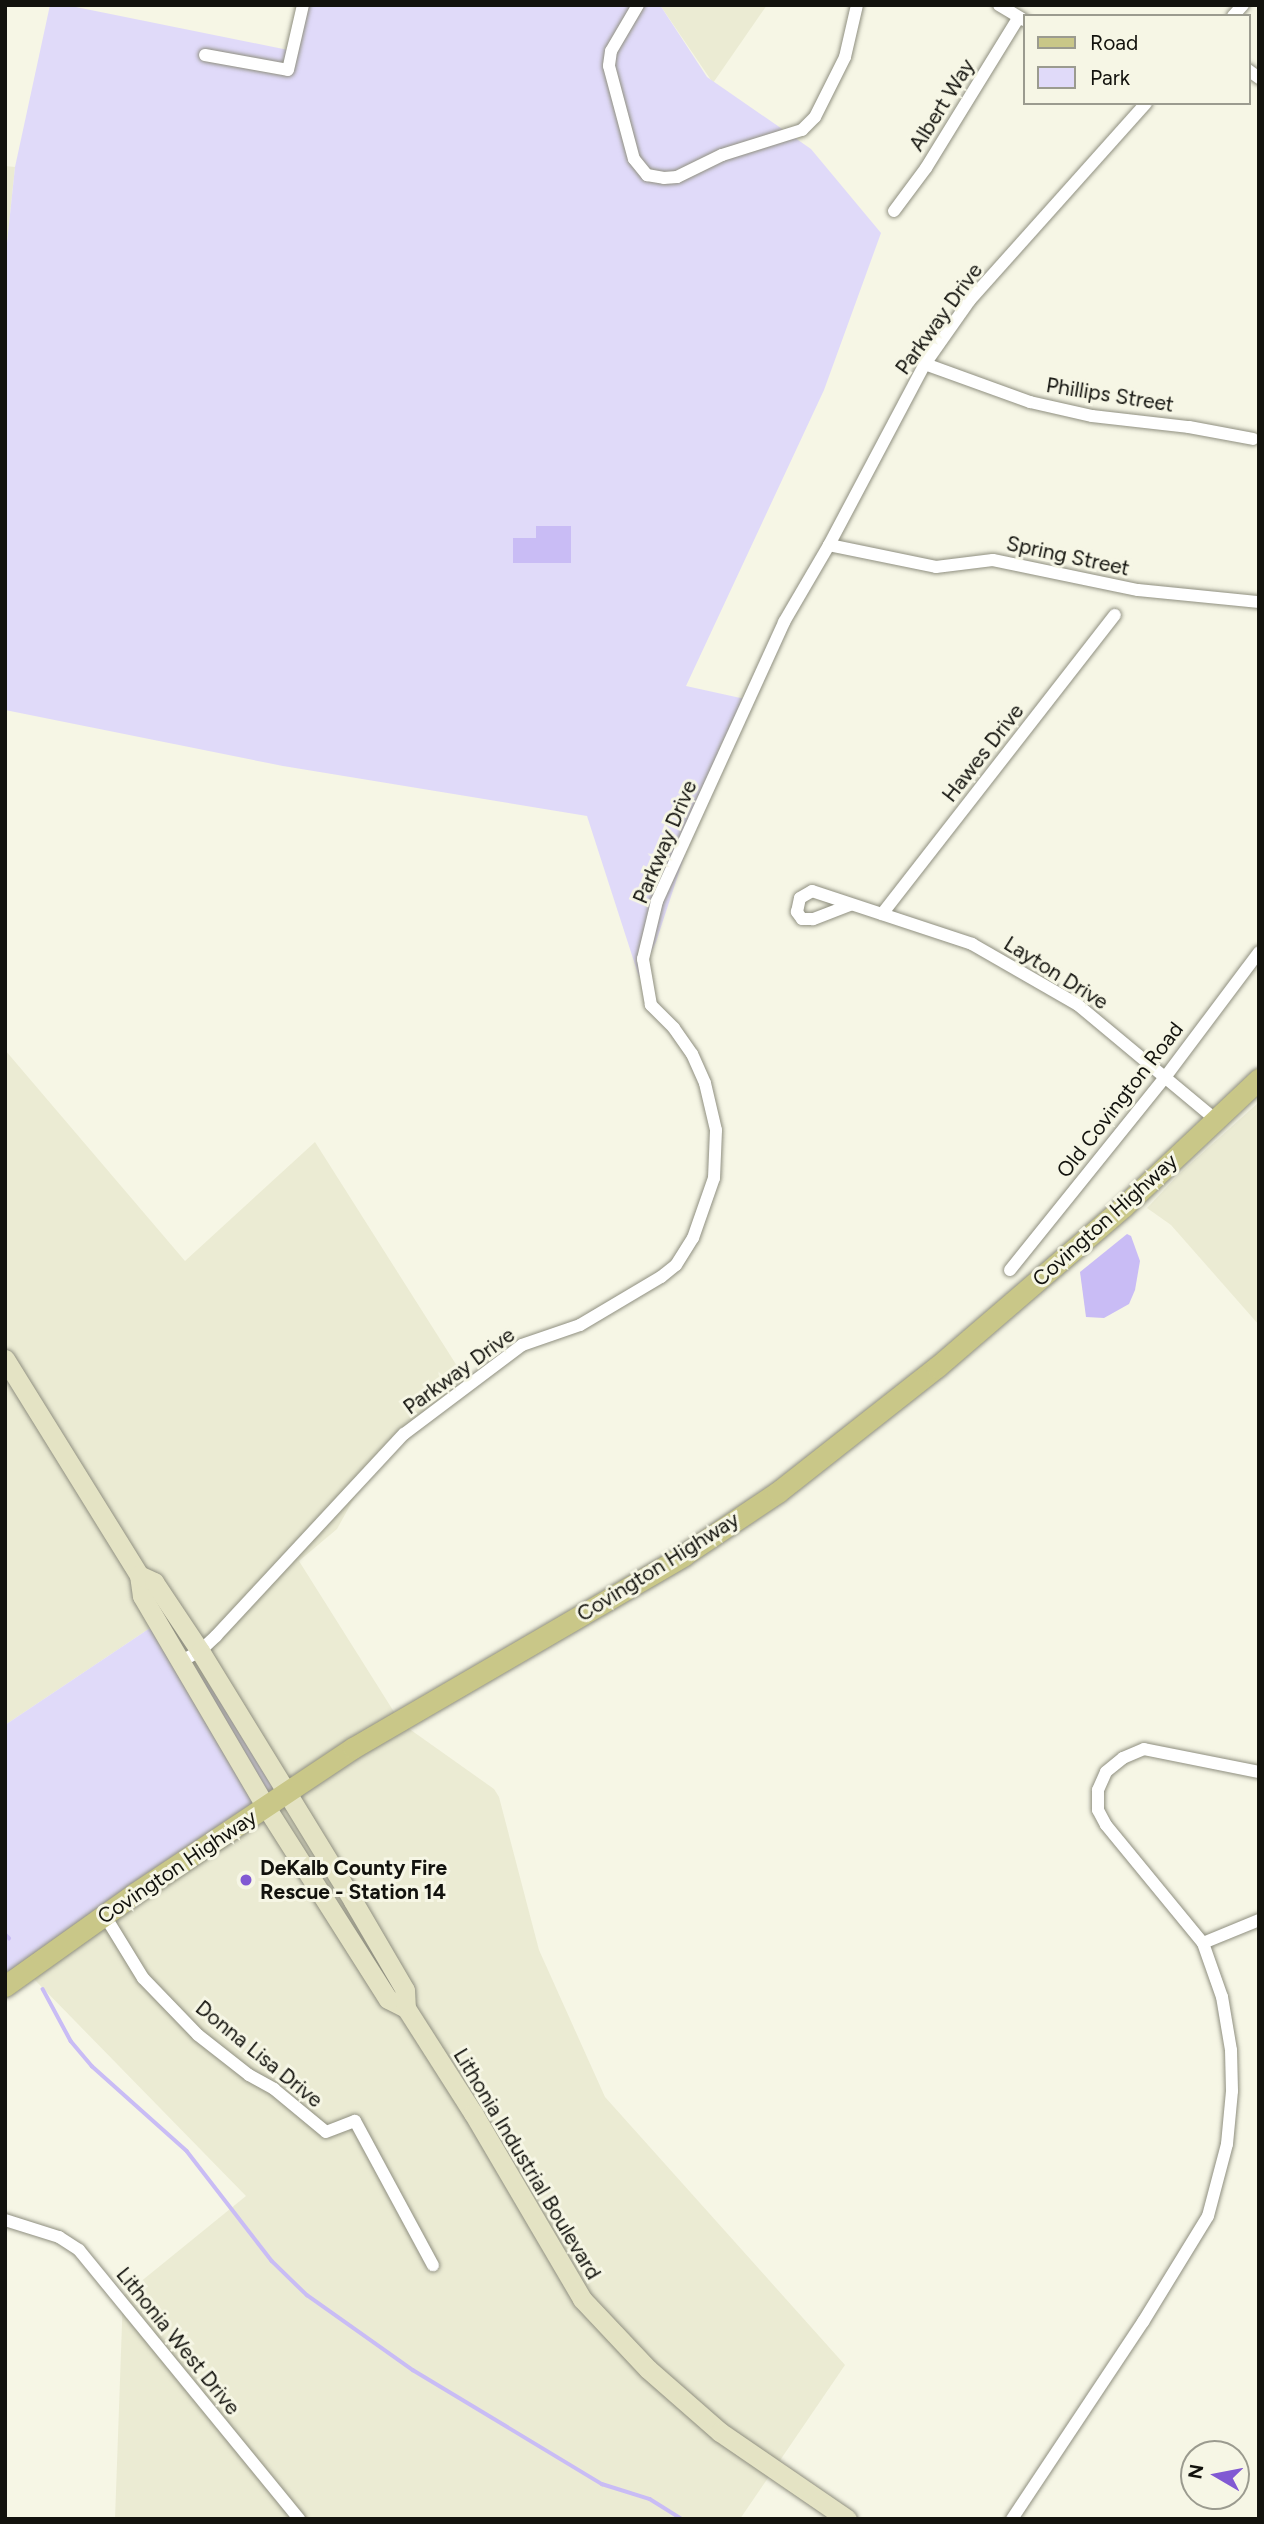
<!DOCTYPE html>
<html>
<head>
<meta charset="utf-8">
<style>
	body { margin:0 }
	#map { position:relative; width:1264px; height:2524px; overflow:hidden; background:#f6f6e5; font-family:Figtree,sans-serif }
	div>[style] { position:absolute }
	.built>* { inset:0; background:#ebebd3 }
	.green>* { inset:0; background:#e0daf9 }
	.water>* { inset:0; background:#c9bcf5 }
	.stream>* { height:3.5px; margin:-1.75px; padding:0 1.75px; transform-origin:1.75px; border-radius:1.75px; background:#c9bcf5 }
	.roads { filter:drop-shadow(0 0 2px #8f8f80) drop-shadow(0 0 2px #8f8f80) }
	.minor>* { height:12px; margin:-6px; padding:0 6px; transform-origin:6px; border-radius:6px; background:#fff }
	.secondary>* { height:19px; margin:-9.5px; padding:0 9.5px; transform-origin:9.5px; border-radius:9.5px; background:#e4e3c4 }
	.primary>* { height:21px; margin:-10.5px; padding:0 10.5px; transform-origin:10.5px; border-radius:10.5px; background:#c9c788 }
	.dots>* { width:19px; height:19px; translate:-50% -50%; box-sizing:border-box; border:4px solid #f6f6e5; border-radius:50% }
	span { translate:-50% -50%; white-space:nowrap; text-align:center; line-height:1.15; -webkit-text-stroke:6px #f6f6e5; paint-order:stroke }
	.street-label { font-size:21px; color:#12120d }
	.poi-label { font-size:21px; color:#12120d; font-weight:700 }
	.left { translate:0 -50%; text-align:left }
	.frame { position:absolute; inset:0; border:7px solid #12120d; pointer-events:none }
	.legend { position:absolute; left:1023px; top:14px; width:228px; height:91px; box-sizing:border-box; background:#f6f6e5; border:2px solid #9b9b8f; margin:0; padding:9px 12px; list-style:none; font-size:21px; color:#12120d }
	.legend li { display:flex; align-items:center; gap:14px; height:35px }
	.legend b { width:35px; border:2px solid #9b9b8f }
	.north { position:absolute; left:1180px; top:2440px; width:70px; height:70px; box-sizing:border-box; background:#f6f6e5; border:2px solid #9b9b8f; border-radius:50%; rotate:280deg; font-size:19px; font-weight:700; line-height:28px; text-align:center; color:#12120d }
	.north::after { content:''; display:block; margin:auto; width:24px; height:32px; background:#8159d3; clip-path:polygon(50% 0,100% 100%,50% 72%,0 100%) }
</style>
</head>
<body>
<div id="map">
	<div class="built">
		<i style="clip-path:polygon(660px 5px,767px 5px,713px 83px)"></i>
		<i style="clip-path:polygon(5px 166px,15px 167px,5px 262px)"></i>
		<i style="clip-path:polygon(5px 1050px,185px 1261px,315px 1142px,471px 1388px,374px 1462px,337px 1529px,299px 1561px,401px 1723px,494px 1789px,499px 1797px,539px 1950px,605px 2097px,845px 2365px,740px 2519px,115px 2519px,123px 2296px,246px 2196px,32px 1977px,162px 1620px,5px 1725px)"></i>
		<i style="clip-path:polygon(1259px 1102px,1259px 1325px,1171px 1225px,1147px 1208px,1180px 1173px)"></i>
	</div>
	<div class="green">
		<i style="clip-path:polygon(50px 5px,66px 5px,298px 52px,308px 5px,660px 5px,707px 77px,811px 149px,881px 233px,824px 390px,686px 686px,745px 699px,721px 745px,656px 942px,639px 977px,587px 816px,283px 766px,5px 710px,5px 262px,15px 167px)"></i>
		<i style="clip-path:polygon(162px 1620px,286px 1793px,32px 1977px,5px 1970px,5px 1725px)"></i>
	</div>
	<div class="water">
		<i style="clip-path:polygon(536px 526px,571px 526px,571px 563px,513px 563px,513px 538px,536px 538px)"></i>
		<i style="clip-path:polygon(1127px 1234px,1131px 1236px,1140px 1261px,1135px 1290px,1129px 1304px,1104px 1318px,1086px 1317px,1080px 1272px)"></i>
	</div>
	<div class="stream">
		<i style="left:5px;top:1934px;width:6px;rotate:45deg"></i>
		<i style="left:43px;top:1989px;width:59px;rotate:61.7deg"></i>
		<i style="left:71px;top:2041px;width:33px;rotate:50deg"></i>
		<i style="left:92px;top:2066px;width:127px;rotate:41.8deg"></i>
		<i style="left:187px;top:2151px;width:139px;rotate:52.3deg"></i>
		<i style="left:272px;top:2261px;width:49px;rotate:44.2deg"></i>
		<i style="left:307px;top:2295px;width:130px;rotate:35.3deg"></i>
		<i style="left:413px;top:2370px;width:221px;rotate:31.1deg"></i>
		<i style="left:602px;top:2484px;width:50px;rotate:17.4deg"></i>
		<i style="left:650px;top:2499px;width:38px;rotate:32deg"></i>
	</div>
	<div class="roads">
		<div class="minor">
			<i style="left:638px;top:5px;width:53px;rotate:120.4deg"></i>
			<i style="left:611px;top:51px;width:15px;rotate:98deg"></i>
			<i style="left:609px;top:66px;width:96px;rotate:75deg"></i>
			<i style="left:634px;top:159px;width:21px;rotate:51deg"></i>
			<i style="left:647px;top:175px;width:17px;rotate:10deg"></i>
			<i style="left:664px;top:178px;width:13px;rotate:-4deg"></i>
			<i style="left:677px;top:177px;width:50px;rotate:-26.1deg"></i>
			<i style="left:722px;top:155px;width:84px;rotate:-17.4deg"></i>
			<i style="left:802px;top:130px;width:18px;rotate:-45deg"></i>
			<i style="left:815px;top:117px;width:67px;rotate:-63.4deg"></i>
			<i style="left:845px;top:57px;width:53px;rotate:-77deg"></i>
			<i style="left:999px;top:5px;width:29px;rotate:31deg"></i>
			<i style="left:1233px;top:16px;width:15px;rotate:-48deg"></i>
			<i style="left:205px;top:55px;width:84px;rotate:10.2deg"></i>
			<i style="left:288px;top:70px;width:67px;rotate:-77deg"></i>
			<i style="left:1248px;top:70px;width:14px;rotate:36deg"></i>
			<i style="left:894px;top:211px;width:54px;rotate:-53.3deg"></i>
			<i style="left:926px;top:168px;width:177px;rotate:-58.4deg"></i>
			<i style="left:925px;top:364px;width:112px;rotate:19.9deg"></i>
			<i style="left:1030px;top:402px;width:64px;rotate:12.7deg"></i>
			<i style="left:1092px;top:416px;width:98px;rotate:6.5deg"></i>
			<i style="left:1189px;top:427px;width:65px;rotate:10.6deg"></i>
			<i style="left:829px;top:545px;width:109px;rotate:11.6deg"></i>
			<i style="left:936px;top:567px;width:57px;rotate:-7deg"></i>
			<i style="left:993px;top:560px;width:148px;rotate:11.7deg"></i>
			<i style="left:1138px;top:590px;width:122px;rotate:5.7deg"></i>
			<i style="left:850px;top:905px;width:40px;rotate:159deg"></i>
			<i style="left:813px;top:919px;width:11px;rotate:180deg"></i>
			<i style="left:802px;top:919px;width:9px;rotate:-126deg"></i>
			<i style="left:797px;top:912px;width:14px;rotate:-78deg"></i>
			<i style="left:800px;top:898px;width:14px;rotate:-30deg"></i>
			<i style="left:812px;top:891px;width:169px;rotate:18.3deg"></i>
			<i style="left:972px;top:944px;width:122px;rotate:29.9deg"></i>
			<i style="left:1078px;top:1005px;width:180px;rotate:39.8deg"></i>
			<i style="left:882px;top:914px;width:379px;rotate:-52.1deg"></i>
			<i style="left:1010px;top:1270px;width:249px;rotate:-51.2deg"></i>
			<i style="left:1166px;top:1076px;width:155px;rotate:-53.1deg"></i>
			<i style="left:180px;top:1662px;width:23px;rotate:-29deg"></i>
			<i style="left:200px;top:1651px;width:22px;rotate:-43deg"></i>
			<i style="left:216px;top:1636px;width:276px;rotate:-47.1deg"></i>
			<i style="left:404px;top:1434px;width:148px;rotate:-37deg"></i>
			<i style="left:522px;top:1345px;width:61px;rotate:-19deg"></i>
			<i style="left:580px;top:1325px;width:94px;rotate:-30.7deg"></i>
			<i style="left:661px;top:1277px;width:19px;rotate:-39deg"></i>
			<i style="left:676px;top:1265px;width:32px;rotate:-58deg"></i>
			<i style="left:693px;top:1238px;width:64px;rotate:-70.7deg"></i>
			<i style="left:714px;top:1178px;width:48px;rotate:-87.6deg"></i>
			<i style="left:716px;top:1130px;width:48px;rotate:-103.2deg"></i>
			<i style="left:705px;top:1083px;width:32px;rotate:-114deg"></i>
			<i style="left:692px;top:1054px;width:32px;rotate:-125deg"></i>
			<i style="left:674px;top:1028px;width:33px;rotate:-135deg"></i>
			<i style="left:651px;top:1005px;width:47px;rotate:-99.9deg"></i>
			<i style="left:643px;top:959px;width:60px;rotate:-76.4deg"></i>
			<i style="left:657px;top:901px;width:307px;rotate:-65.5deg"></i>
			<i style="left:784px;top:622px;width:89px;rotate:-59.7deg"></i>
			<i style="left:829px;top:545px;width:205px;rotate:-62.1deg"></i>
			<i style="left:925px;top:364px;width:78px;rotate:-54.9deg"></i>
			<i style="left:970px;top:300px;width:264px;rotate:-48.2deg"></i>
			<i style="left:1259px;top:1772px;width:117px;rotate:-168.7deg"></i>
			<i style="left:1144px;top:1749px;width:23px;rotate:157deg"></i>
			<i style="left:1123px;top:1758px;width:22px;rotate:141deg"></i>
			<i style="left:1106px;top:1772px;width:20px;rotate:114deg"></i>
			<i style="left:1098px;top:1790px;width:20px;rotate:90deg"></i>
			<i style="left:1098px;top:1810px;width:17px;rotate:62deg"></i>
			<i style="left:1106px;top:1825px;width:153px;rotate:50.6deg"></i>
			<i style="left:1203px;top:1943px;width:61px;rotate:-22.3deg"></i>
			<i style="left:105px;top:1916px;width:73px;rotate:58.5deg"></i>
			<i style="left:143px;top:1978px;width:79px;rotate:46deg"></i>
			<i style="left:198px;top:2035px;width:65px;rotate:38.1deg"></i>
			<i style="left:249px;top:2075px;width:29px;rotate:29deg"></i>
			<i style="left:274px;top:2089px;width:67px;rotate:39.6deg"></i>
			<i style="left:326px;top:2132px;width:31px;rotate:-21deg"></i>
			<i style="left:355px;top:2121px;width:164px;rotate:61.6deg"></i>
			<i style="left:5px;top:2220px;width:57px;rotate:17.5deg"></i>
			<i style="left:59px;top:2237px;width:24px;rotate:33deg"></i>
			<i style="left:79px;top:2250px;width:348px;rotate:50.7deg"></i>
			<i style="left:1012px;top:2519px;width:237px;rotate:-56.4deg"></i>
			<i style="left:1143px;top:2322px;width:124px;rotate:-58.5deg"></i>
			<i style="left:1208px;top:2216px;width:74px;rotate:-75.2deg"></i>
			<i style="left:1227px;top:2144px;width:53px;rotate:-84.6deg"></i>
			<i style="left:1232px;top:2091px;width:41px;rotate:-91.4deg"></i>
			<i style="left:1231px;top:2050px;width:54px;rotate:-99.6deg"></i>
			<i style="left:1222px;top:1997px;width:57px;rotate:-109.4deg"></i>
		</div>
		<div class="secondary">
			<i style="left:5px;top:1359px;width:254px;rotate:58.2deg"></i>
			<i style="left:139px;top:1575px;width:21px;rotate:82deg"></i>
			<i style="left:142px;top:1596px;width:245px;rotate:59.6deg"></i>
			<i style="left:266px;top:1807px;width:227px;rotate:57.6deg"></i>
			<i style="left:388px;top:1999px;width:20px;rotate:27deg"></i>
			<i style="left:406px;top:2008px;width:125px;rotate:57.5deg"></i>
			<i style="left:473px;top:2113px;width:216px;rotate:59.6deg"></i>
			<i style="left:582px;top:2299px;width:96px;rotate:46.7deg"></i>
			<i style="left:648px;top:2369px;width:96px;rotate:41.2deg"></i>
			<i style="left:720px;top:2432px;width:154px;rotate:34.4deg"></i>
			<i style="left:139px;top:1575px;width:17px;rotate:25deg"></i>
			<i style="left:154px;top:1582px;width:83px;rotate:56.3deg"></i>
			<i style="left:200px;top:1651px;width:293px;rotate:58.5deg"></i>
			<i style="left:353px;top:1901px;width:103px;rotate:59.7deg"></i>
			<i style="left:405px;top:1990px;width:18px;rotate:87deg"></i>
		</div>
		<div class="primary">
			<i style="left:5px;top:1986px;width:158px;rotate:-35.5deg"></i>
			<i style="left:134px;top:1894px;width:263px;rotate:-33.7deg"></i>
			<i style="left:353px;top:1748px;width:383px;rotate:-30.2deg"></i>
			<i style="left:684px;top:1555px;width:113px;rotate:-33.8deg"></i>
			<i style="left:778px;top:1492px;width:202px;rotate:-38.2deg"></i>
			<i style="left:937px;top:1367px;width:245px;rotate:-40.7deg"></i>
			<i style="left:1123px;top:1207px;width:187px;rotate:-43.3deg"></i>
		</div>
	</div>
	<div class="dots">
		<i style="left:246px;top:1880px;background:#8159d3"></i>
	</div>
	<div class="street-label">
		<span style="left:942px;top:105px;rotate:-58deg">Albert Way</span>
		<span style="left:939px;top:319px;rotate:-54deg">Parkway Drive</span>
		<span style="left:1110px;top:395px;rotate:9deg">Phillips Street</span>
		<span style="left:1068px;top:556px;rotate:12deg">Spring Street</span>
		<span style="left:983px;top:753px;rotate:-52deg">Hawes Drive</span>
		<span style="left:665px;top:842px;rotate:-67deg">Parkway Drive</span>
		<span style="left:1056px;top:973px;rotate:32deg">Layton Drive</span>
		<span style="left:1120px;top:1100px;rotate:-52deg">Old Covington Road</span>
		<span style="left:1105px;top:1220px;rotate:-42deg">Covington Highway</span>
		<span style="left:459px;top:1371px;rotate:-36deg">Parkway Drive</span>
		<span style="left:658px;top:1567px;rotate:-32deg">Covington Highway</span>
		<span style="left:177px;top:1867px;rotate:-34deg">Covington Highway</span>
		<span style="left:259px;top:2054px;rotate:39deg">Donna Lisa Drive</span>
		<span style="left:527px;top:2164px;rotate:59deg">Lithonia Industrial Boulevard</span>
		<span style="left:178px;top:2341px;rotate:51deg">Lithonia West Drive</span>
	</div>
	<div class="poi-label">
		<span class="left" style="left:260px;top:1880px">DeKalb County Fire<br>Rescue - Station 14</span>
	</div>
	<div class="frame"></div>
	<ul class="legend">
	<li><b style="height:9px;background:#c9c788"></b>Road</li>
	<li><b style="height:19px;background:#e0daf9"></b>Park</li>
	</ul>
	<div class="north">N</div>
</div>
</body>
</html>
